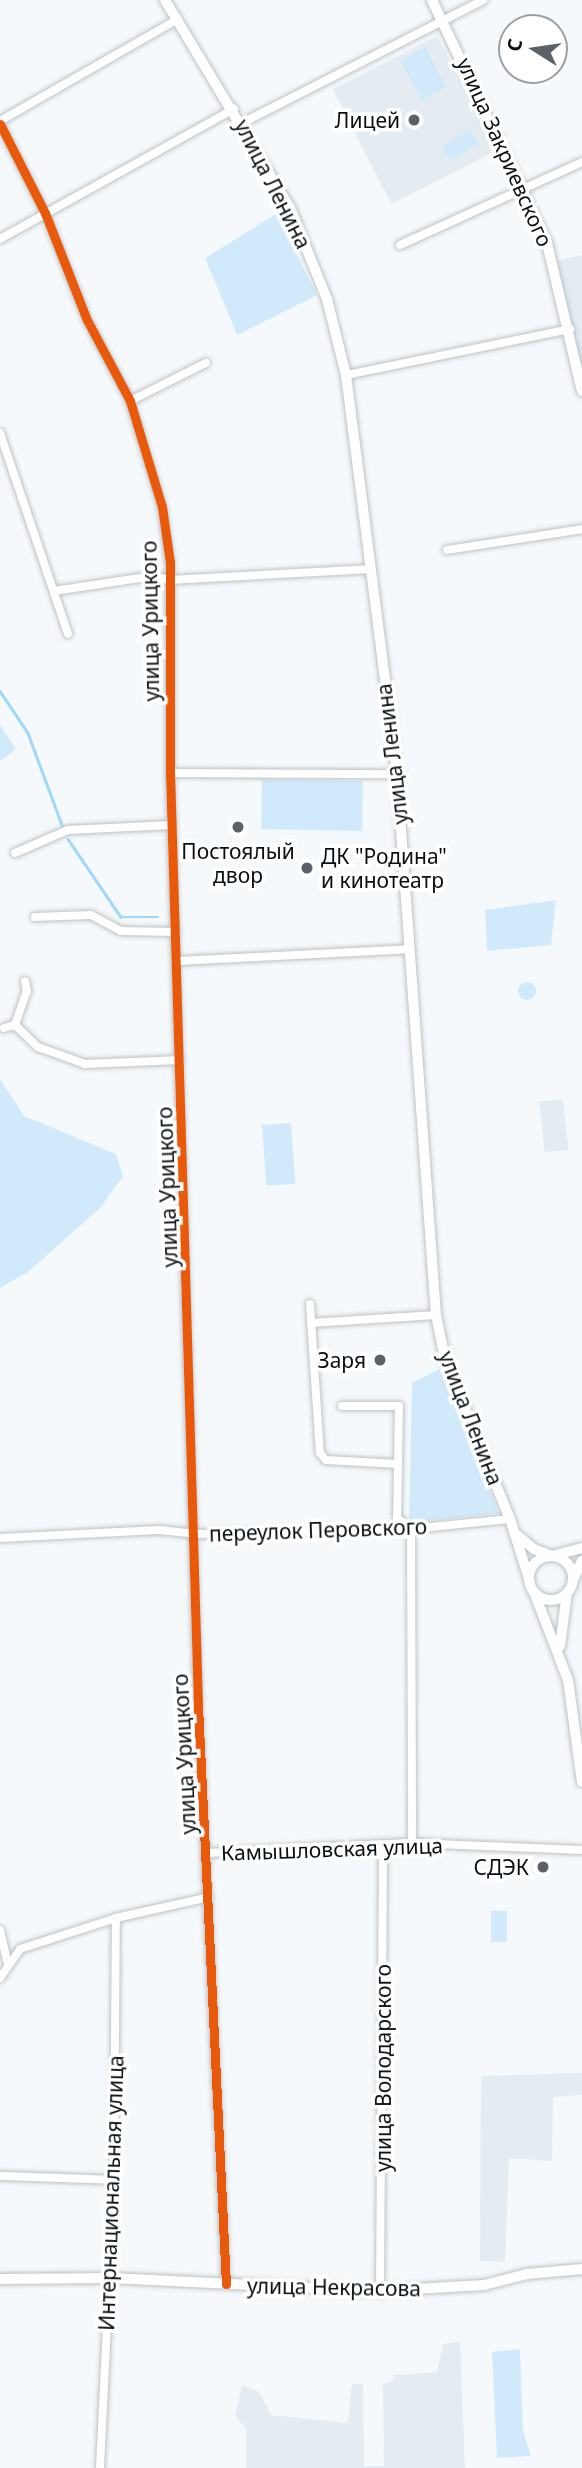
<!DOCTYPE html>
<html>
<head>
<meta charset="utf-8">
<style>
	body { margin:0 }
	#map { position:relative; width:582px; height:2468px; overflow:hidden; background:#f6f9fb; font-family:"Noto Sans",sans-serif }
	div>[style] { position:absolute }
	.built>* { inset:0; background:#e4ecf2; transform-origin:0 0 }
	.green>* { inset:0; background:#d1eafb; transform-origin:0 0 }
	.round { border-radius:50% }
	.stream>* { height:2.5px; margin:-1.25px; padding:0 1.25px; transform-origin:1.25px; border-radius:1.25px; background:#9fd8fb }
	.roads { filter:drop-shadow(0 0 2px #bcc3c7) drop-shadow(0 0 2px #bcc3c7) }
	.street>* { height:8px; margin:-4px; padding:0 4px; transform-origin:4px; border-radius:4px; background:#fefefe }
	.secondary>* { height:10px; margin:-5px; padding:0 5px; transform-origin:5px; border-radius:5px; background:#fefefe }
	.secondary>.ring { margin:-5px; padding:0; box-sizing:content-box; background:none; border:10px solid #fefefe; border-radius:50% }
	.cycleway>* { height:9px; margin:-4.5px; padding:0 4.5px; transform-origin:4.5px; border-radius:4.5px; background:#e8590c }
	.dots>* { width:19px; height:19px; translate:-50% -50%; box-sizing:border-box; border:4px solid #fff; border-radius:50% }
	span { translate:-50% -50%; white-space:nowrap; text-align:center; line-height:1.15; -webkit-text-stroke:7px #fff; paint-order:stroke }
	.poi-label { font-size:21px; color:#070f15 }
	.right { translate:-100% -50%; text-align:right }
	.left { translate:0 -50%; text-align:left }
	.street-label { font-size:21px; color:#070f15 }
	.north { position:absolute; left:498px; top:14px; width:70px; height:70px; box-sizing:border-box; background:#fff; border:2px solid #9c9fa1; border-radius:50%; rotate:282deg; font-size:19px; font-weight:700; line-height:28px; text-align:center; color:#070f15 }
	.north::after { content:''; display:block; margin:auto; width:24px; height:32px; background:#5b6166; clip-path:polygon(50% 0,100% 100%,50% 72%,0 100%) }
</style>
</head>
<body>
<div id="map">
	<div class="built">
		<i style="left:437px;top:36px;width:129px;height:117px;rotate:63deg"></i>
		<i style="clip-path:polygon(582px 255px,582px 367px,577px 367px,553px 262px)"></i>
		<i style="left:563px;top:1099px;width:51px;height:24px;rotate:84deg"></i>
		<i style="clip-path:polygon(582px 2073px,582px 2095px,553px 2097px,552px 2161px,509px 2158px,505px 2262px,480px 2261px,481px 2076px)"></i>
		<i style="clip-path:polygon(460px 2342px,465px 2468px,246px 2468px,246px 2429px,235px 2415px,242px 2385px,259px 2392px,271px 2415px,348px 2423px,352px 2384px,363px 2384px,364px 2466px,384px 2466px,383px 2384px,393px 2381px,394px 2375px,437px 2372px,443px 2344px)"></i>
	</div>
	<div class="green">
		<i style="left:425px;top:47px;width:45px;height:28px;rotate:62deg"></i>
		<i style="left:470px;top:129px;width:17px;height:33px;rotate:59deg"></i>
		<i style="clip-path:polygon(276px 214px,317px 295px,237px 335px,205px 258px)"></i>
		<i style="clip-path:polygon(0 725px,16px 749px,0 761px)"></i>
		<i style="left:363px;top:781px;width:50px;height:101px;rotate:91deg"></i>
		<i style="clip-path:polygon(556px 900px,551px 945px,487px 951px,485px 910px)"></i>
		<i class="round" style="left:518px;top:982px;width:18px;height:18px"></i>
		<i style="clip-path:polygon(0 1079px,24px 1116px,116px 1154px,123px 1176px,101px 1207px,28px 1272px,0 1288px)"></i>
		<i style="left:291px;top:1123px;width:61px;height:29px;rotate:86deg"></i>
		<i style="clip-path:polygon(439px 1369px,499px 1513px,409px 1523px,412px 1383px)"></i>
		<i style="left:491px;top:1911px;width:16px;height:31px"></i>
		<i style="clip-path:polygon(520px 2349px,523px 2431px,531px 2456px,497px 2458px,492px 2352px)"></i>
	</div>
	<div class="stream">
		<i style="left:0;top:691px;width:50px;rotate:56.3deg"></i>
		<i style="left:28px;top:733px;width:98px;rotate:69.7deg"></i>
		<i style="left:68px;top:839px;width:94px;rotate:55.8deg"></i>
		<i style="left:121px;top:917px;width:37px"></i>
	</div>
	<div class="roads">
		<div class="street">
			<i style="left:0;top:121px;width:205px;rotate:-29.8deg"></i>
			<i style="left:242px;top:123px;width:271px;rotate:-27deg"></i>
			<i style="left:0;top:124px;width:100px;rotate:63.2deg"></i>
			<i style="left:45px;top:213px;width:115px;rotate:68.6deg"></i>
			<i style="left:87px;top:320px;width:92px;rotate:62deg"></i>
			<i style="left:130px;top:401px;width:111px;rotate:73.2deg"></i>
			<i style="left:162px;top:507px;width:57px;rotate:81.9deg"></i>
			<i style="left:170px;top:563px;width:210px;rotate:90deg"></i>
			<i style="left:170px;top:773px;width:933px;rotate:88.28deg"></i>
			<i style="left:198px;top:1706px;width:579px;rotate:87.23deg"></i>
			<i style="left:0;top:239px;width:268px;rotate:-29.1deg"></i>
			<i style="left:400px;top:245px;width:200px;rotate:-24.5deg"></i>
			<i style="left:346px;top:375px;width:229px;rotate:-11.6deg"></i>
			<i style="left:130px;top:401px;width:85px;rotate:-26.6deg"></i>
			<i style="left:0;top:433px;width:212px;rotate:71.3deg"></i>
			<i style="left:447px;top:550px;width:137px;rotate:-8.8deg"></i>
			<i style="left:54px;top:591px;width:100px;rotate:-8.6deg"></i>
			<i style="left:153px;top:576px;width:16px;rotate:14deg"></i>
			<i style="left:169px;top:580px;width:203px;rotate:-3.1deg"></i>
			<i style="left:170px;top:773px;width:227px;rotate:0.3deg"></i>
			<i style="left:15px;top:853px;width:58px;rotate:-23.5deg"></i>
			<i style="left:68px;top:830px;width:104px;rotate:-2.8deg"></i>
			<i style="left:35px;top:917px;width:56px;rotate:-2deg"></i>
			<i style="left:91px;top:915px;width:34px;rotate:28deg"></i>
			<i style="left:121px;top:931px;width:55px;rotate:1deg"></i>
			<i style="left:177px;top:961px;width:233px;rotate:-2.9deg"></i>
			<i style="left:15px;top:1025px;width:36px;rotate:-71deg"></i>
			<i style="left:27px;top:991px;width:10px;rotate:-101deg"></i>
			<i style="left:4px;top:1028px;width:11px;rotate:-15deg"></i>
			<i style="left:15px;top:1025px;width:32px;rotate:44deg"></i>
			<i style="left:38px;top:1047px;width:50px;rotate:19.9deg"></i>
			<i style="left:85px;top:1064px;width:95px;rotate:-2.4deg"></i>
			<i style="left:310px;top:1304px;width:149px;rotate:86.2deg"></i>
			<i style="left:320px;top:1453px;width:9px;rotate:49deg"></i>
			<i style="left:326px;top:1460px;width:72px;rotate:3.2deg"></i>
			<i style="left:311px;top:1323px;width:125px;rotate:-3.7deg"></i>
			<i style="left:342px;top:1406px;width:57px"></i>
			<i style="left:399px;top:1406px;width:112px;rotate:91deg"></i>
			<i style="left:397px;top:1518px;width:18px;rotate:38deg"></i>
			<i style="left:411px;top:1529px;width:314px;rotate:89.8deg"></i>
			<i style="left:0;top:1538px;width:159px;rotate:-2.9deg"></i>
			<i style="left:159px;top:1530px;width:37px;rotate:6deg"></i>
			<i style="left:196px;top:1534px;width:215px;rotate:-1.3deg"></i>
			<i style="left:411px;top:1529px;width:100px;rotate:-5.8deg"></i>
			<i style="left:207px;top:1853px;width:205px;rotate:-2.8deg"></i>
			<i style="left:412px;top:1843px;width:170px;rotate:2.4deg"></i>
			<i style="left:0;top:1930px;width:32px;rotate:77deg"></i>
			<i style="left:0;top:1978px;width:35px;rotate:-55deg"></i>
			<i style="left:20px;top:1949px;width:101px;rotate:-17.9deg"></i>
			<i style="left:116px;top:1918px;width:95px;rotate:-12.7deg"></i>
			<i style="left:0;top:2176px;width:114px;rotate:2deg"></i>
			<i style="left:380px;top:2291px;width:446px;rotate:-89.6deg"></i>
			<i style="left:100px;top:2468px;width:288px;rotate:-87.2deg"></i>
			<i style="left:114px;top:2180px;width:262px;rotate:-89.6deg"></i>
		</div>
		<div class="secondary">
			<i style="left:165px;top:0;width:245px;rotate:59deg"></i>
			<i style="left:291px;top:210px;width:96px;rotate:68deg"></i>
			<i style="left:327px;top:299px;width:78px;rotate:76deg"></i>
			<i style="left:346px;top:375px;width:402px;rotate:82.7deg"></i>
			<i style="left:397px;top:774px;width:542px;rotate:85.88deg"></i>
			<i style="left:436px;top:1315px;width:45px;rotate:78.4deg"></i>
			<i style="left:445px;top:1359px;width:173px;rotate:67.9deg"></i>
			<i style="left:510px;top:1519px;width:63px;rotate:72.4deg"></i>
			<i style="left:432px;top:0;width:269px;rotate:64.7deg"></i>
			<i style="left:547px;top:243px;width:152px;rotate:76.7deg"></i>
			<i style="left:516px;top:1534px;width:23px;rotate:40deg"></i>
			<i style="left:534px;top:1549px;width:19px;rotate:21deg"></i>
			<i style="left:552px;top:1556px;width:31px;rotate:-15deg"></i>
			<i class="ring" style="left:529px;top:1556px;width:34px;height:34px"></i>
			<i style="left:573px;top:1580px;width:21px;rotate:-65deg"></i>
			<i style="left:534px;top:1592px;width:94px;rotate:68.9deg"></i>
			<i style="left:568px;top:1680px;width:103px;rotate:82.2deg"></i>
			<i style="left:560px;top:1646px;width:53px;rotate:-82.5deg"></i>
			<i style="left:0;top:2279px;width:111px;rotate:-0.5deg"></i>
			<i style="left:111px;top:2278px;width:269px;rotate:2.8deg"></i>
			<i style="left:380px;top:2291px;width:104px;rotate:-3.3deg"></i>
			<i style="left:484px;top:2285px;width:44px;rotate:-14.3deg"></i>
			<i style="left:527px;top:2274px;width:55px;rotate:-5.2deg"></i>
		</div>
	</div>
	<div class="cycleway">
		<i style="left:0;top:124px;width:100px;rotate:63.2deg"></i>
		<i style="left:45px;top:213px;width:115px;rotate:68.6deg"></i>
		<i style="left:87px;top:320px;width:92px;rotate:62deg"></i>
		<i style="left:130px;top:401px;width:111px;rotate:73.2deg"></i>
		<i style="left:162px;top:507px;width:57px;rotate:81.9deg"></i>
		<i style="left:170px;top:563px;width:210px;rotate:90deg"></i>
		<i style="left:170px;top:773px;width:933px;rotate:88.28deg"></i>
		<i style="left:198px;top:1706px;width:579px;rotate:87.23deg"></i>
	</div>
	<div class="dots">
		<i style="left:414px;top:120px;background:#5b6166"></i>
		<i style="left:238px;top:827px;background:#5b6166"></i>
		<i style="left:307px;top:868px;background:#5b6166"></i>
		<i style="left:380px;top:1360px;background:#5b6166"></i>
		<i style="left:543px;top:1867px;background:#5b6166"></i>
	</div>
	<div class="poi-label">
		<span class="right" style="left:400px;top:120px">Лицей</span>
		<span style="left:238px;top:863px">Постоялый<br>двор</span>
		<span class="left" style="left:321px;top:868px">ДК "Родина"<br>и кинотеатр</span>
		<span class="right" style="left:366px;top:1360px">Заря</span>
		<span class="right" style="left:529px;top:1867px">СДЭК</span>
	</div>
	<div class="street-label">
		<span style="left:505px;top:152px;rotate:66deg">улица Закриевского</span>
		<span style="left:273px;top:184px;rotate:63deg">улица Ленина</span>
		<span style="left:150px;top:621px;rotate:-91deg">улица Урицкого</span>
		<span style="left:392px;top:754px;rotate:-97deg">улица Ленина</span>
		<span style="left:167px;top:1187px;rotate:-92deg">улица Урицкого</span>
		<span style="left:471px;top:1418px;rotate:69deg">улица Ленина</span>
		<span style="left:318px;top:1530px;rotate:-2deg">переулок Перовского</span>
		<span style="left:184px;top:1754px;rotate:-93deg">улица Урицкого</span>
		<span style="left:332px;top:1849px;rotate:-2deg">Камышловская улица</span>
		<span style="left:383px;top:2068px;rotate:-90deg">улица Володарского</span>
		<span style="left:111px;top:2193px;rotate:-88deg">Интернациональная улица</span>
		<span style="left:334px;top:2287px;rotate:1deg">улица Некрасова</span>
	</div>
	<div class="north">С</div>
</div>
</body>
</html>
